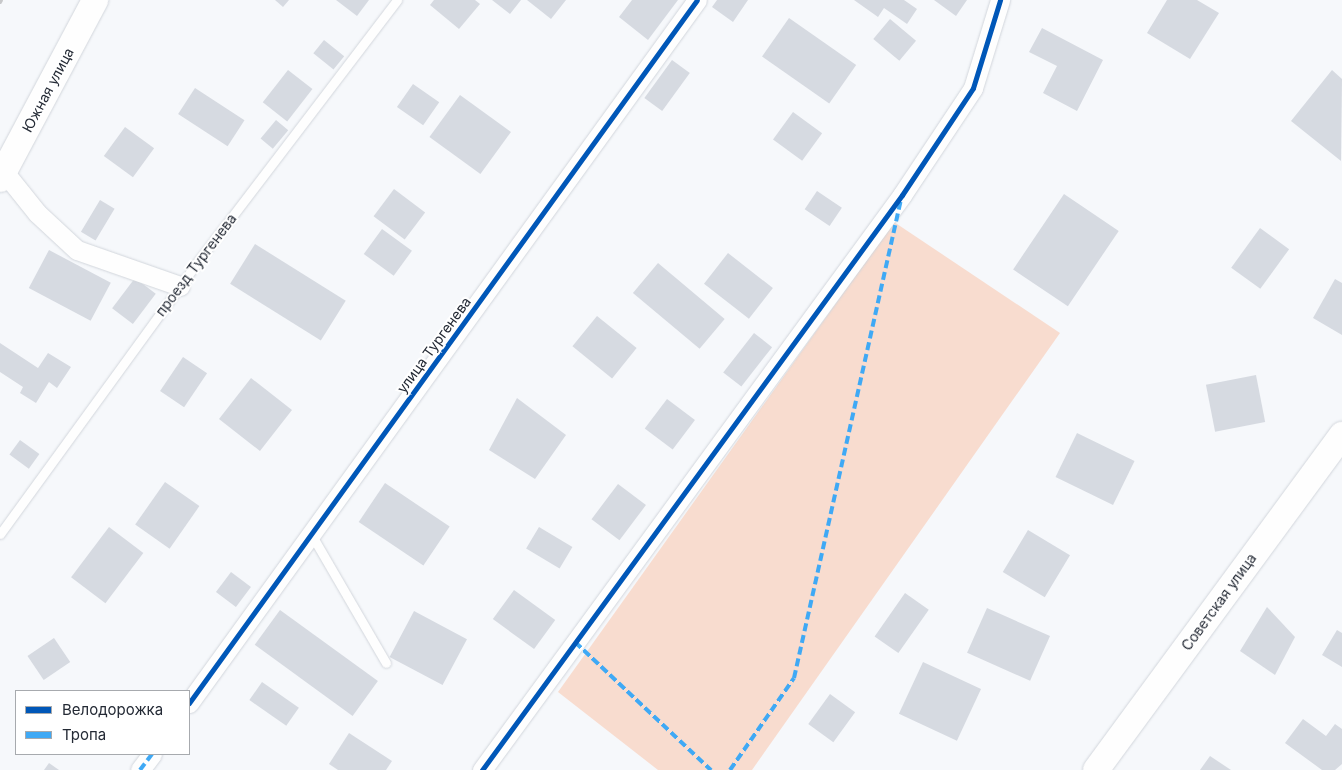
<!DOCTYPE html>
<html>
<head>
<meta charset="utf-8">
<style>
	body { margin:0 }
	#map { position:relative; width:1342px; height:770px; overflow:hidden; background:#f6f8fb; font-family:Inter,sans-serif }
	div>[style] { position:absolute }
	.green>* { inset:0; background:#f8dccf }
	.building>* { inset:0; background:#d6dae1; transform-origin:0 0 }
	.roads { filter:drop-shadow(0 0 1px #d2d6dc) drop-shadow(0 0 1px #d2d6dc) }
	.lane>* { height:9px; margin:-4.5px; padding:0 4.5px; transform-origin:4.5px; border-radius:4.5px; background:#fefefe }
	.street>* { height:19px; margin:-9.5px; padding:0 9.5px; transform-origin:9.5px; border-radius:9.5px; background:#fefefe }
	.secondary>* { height:26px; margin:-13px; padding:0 13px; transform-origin:13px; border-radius:13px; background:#fefefe }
	.rail>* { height:4px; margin:-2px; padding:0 2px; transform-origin:2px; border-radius:2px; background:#c7c8ca }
	.quiet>* { height:4px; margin-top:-2px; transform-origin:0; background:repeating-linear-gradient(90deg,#3fa9f5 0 8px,transparent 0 12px) }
	.cycleway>* { height:5px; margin:-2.5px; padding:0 2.5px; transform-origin:2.5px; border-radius:2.5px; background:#0057b8 }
	span { translate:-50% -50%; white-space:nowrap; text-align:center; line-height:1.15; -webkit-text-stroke:4px #fff; paint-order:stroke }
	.street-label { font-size:14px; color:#242a35 }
	.legend { position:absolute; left:15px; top:690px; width:175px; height:65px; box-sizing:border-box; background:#fff; border:1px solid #a7aaae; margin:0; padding:6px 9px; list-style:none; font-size:15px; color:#242a35 }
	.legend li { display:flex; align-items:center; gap:10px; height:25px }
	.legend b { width:25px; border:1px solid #a7aaae }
</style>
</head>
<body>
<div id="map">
	<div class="green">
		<i style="clip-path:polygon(894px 222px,1060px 333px,752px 770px,658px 770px,558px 692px)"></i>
	</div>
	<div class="building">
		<i style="clip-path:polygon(275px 0,289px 0,283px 7px)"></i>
		<i style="clip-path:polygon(336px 0,369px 0,357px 16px)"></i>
		<i style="clip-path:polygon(434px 0,475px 0,480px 4px,459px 29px,430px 5px)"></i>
		<i style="clip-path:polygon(492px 0,521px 0,510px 14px)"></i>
		<i style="clip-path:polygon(527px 0,566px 0,551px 19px)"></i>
		<i style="clip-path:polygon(632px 0,678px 0,648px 40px,619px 17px)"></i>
		<i style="clip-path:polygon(717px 0,748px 0,733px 22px,712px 7px)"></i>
		<i style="clip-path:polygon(854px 0,904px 0,917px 9px,907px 24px,884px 8px,878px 17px)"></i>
		<i style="clip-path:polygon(934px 0,967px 0,956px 16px)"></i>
		<i style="clip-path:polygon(1167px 0,1197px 0,1219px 13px,1190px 59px,1147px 33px)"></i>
		<i style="left:789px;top:18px;width:82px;height:47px;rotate:35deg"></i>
		<i style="left:890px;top:19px;width:34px;height:26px;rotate:40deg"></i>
		<i style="clip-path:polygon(1042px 28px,1103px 60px,1077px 111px,1043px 93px,1057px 66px,1029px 52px)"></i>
		<i style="left:324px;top:40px;width:26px;height:17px;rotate:39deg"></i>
		<i style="left:672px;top:60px;width:22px;height:47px;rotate:36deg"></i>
		<i style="left:288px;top:70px;width:31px;height:41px;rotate:38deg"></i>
		<i style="clip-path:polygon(1332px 70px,1342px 79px,1341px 161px,1291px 121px)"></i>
		<i style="left:413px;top:84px;width:32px;height:28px;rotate:35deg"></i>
		<i style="left:195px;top:88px;width:59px;height:31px;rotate:33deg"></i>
		<i style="left:460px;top:95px;width:63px;height:52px;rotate:36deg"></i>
		<i style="left:793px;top:112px;width:36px;height:34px;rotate:36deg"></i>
		<i style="left:276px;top:120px;width:16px;height:24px;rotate:40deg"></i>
		<i style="left:125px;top:127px;width:36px;height:36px;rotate:36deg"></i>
		<i style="left:394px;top:189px;width:39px;height:34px;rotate:37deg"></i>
		<i style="left:817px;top:191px;width:30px;height:22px;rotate:34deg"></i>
		<i style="left:1064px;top:194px;width:66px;height:91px;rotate:34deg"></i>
		<i style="left:100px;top:200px;width:17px;height:37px;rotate:31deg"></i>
		<i style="left:1260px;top:228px;width:36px;height:49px;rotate:36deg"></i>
		<i style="left:382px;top:229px;width:37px;height:31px;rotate:36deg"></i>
		<i style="left:255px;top:244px;width:107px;height:47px;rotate:32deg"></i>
		<i style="left:49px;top:250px;width:70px;height:43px;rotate:28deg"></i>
		<i style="left:728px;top:253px;width:57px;height:39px;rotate:38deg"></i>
		<i style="left:658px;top:263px;width:87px;height:39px;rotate:40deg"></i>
		<i style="left:135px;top:278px;width:26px;height:38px;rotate:37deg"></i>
		<i style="clip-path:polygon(1335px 279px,1342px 283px,1342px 335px,1313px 318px)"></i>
		<i style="left:597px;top:316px;width:51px;height:39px;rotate:39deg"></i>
		<i style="left:754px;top:333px;width:23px;height:50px;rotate:38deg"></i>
		<i style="clip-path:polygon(0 343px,38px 368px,48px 353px,71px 367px,57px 388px,49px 382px,36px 403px,20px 393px,23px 387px,0 372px)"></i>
		<i style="left:183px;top:357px;width:29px;height:41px;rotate:34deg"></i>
		<i style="left:1256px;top:375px;width:48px;height:51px;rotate:79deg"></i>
		<i style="left:251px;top:378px;width:52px;height:52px;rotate:38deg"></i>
		<i style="clip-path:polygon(517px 398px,566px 435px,535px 479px,489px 450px)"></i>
		<i style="left:667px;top:399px;width:35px;height:37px;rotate:37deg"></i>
		<i style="left:1077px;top:433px;width:64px;height:49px;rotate:26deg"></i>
		<i style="left:20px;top:440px;width:24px;height:18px;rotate:36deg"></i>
		<i style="left:165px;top:482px;width:42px;height:52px;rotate:35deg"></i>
		<i style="left:385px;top:483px;width:78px;height:47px;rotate:34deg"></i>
		<i style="left:618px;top:484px;width:35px;height:44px;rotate:37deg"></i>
		<i style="left:109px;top:527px;width:43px;height:63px;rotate:37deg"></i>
		<i style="left:539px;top:527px;width:39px;height:25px;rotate:31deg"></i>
		<i style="left:1028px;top:530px;width:49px;height:49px;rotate:31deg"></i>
		<i style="left:231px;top:572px;width:25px;height:25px;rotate:37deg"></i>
		<i style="left:514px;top:590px;width:51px;height:36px;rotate:36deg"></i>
		<i style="left:905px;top:593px;width:29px;height:53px;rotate:35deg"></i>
		<i style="clip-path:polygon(1267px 607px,1295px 637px,1275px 675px,1240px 651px)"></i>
		<i style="left:987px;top:608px;width:69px;height:49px;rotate:24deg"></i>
		<i style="left:280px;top:610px;width:121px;height:43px;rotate:36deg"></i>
		<i style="left:414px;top:611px;width:60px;height:52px;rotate:28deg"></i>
		<i style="clip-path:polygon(1337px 630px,1342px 633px,1342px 667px,1322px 655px)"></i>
		<i style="left:54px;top:638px;width:29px;height:32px;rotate:56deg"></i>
		<i style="left:923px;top:662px;width:64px;height:57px;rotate:25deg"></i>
		<i style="left:262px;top:682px;width:45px;height:22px;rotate:35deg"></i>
		<i style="left:830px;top:694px;width:31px;height:37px;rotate:36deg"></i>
		<i style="clip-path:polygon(1303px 719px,1326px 736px,1335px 724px,1342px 729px,1342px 764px,1335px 770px,1322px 770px,1285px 743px)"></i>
		<i style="clip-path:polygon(349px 733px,392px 761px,386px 770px,338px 770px,329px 764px)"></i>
		<i style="clip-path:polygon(1210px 756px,1231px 770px,1200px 770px)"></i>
		<i style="clip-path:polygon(49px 763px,59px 770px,44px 770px)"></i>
	</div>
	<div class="roads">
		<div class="lane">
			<i style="left:0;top:534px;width:334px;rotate:-54deg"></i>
			<i style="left:196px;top:264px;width:332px;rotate:-52.7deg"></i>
			<i style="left:311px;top:534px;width:149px;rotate:59.8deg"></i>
		</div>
		<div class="street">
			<i style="left:5px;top:173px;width:51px;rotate:51.3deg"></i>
			<i style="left:37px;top:213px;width:54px;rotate:42.8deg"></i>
			<i style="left:77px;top:250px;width:109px;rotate:19.3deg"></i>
			<i style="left:189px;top:703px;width:867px;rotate:-54.15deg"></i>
			<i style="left:140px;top:770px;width:20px;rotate:-53deg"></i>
			<i style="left:482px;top:770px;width:712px;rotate:-53.85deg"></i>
			<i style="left:902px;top:195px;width:128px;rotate:-56.4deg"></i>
			<i style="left:973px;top:88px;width:92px;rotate:-72.9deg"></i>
		</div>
		<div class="secondary">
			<i style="left:0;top:179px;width:203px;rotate:-62deg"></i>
			<i style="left:1096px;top:770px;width:416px;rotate:-53.7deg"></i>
		</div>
	</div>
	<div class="rail">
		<i style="left:0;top:2px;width:2px;rotate:-63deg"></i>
	</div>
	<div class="quiet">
		<i style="left:575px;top:642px;width:187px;rotate:43.3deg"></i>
		<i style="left:140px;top:770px;width:20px;rotate:-53deg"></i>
		<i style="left:730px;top:770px;width:112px;rotate:-55.2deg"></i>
		<i style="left:794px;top:678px;width:488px;rotate:-77.4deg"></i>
	</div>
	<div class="cycleway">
		<i style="left:189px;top:703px;width:867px;rotate:-54.15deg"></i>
		<i style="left:482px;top:770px;width:712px;rotate:-53.85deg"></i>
		<i style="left:902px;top:195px;width:128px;rotate:-56.4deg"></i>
		<i style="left:973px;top:88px;width:92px;rotate:-72.9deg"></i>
	</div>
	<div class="street-label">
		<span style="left:48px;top:90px;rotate:-62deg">Южная улица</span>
		<span style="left:196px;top:265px;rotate:-53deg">проезд Тургенева</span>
		<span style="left:434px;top:345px;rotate:-54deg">улица Тургенева</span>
		<span style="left:1219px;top:602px;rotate:-54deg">Советская улица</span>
	</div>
	<ul class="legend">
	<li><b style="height:6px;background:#0057b8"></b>Велодорожка</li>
	<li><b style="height:6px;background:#3fa9f5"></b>Тропа</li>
	</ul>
</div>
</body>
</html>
